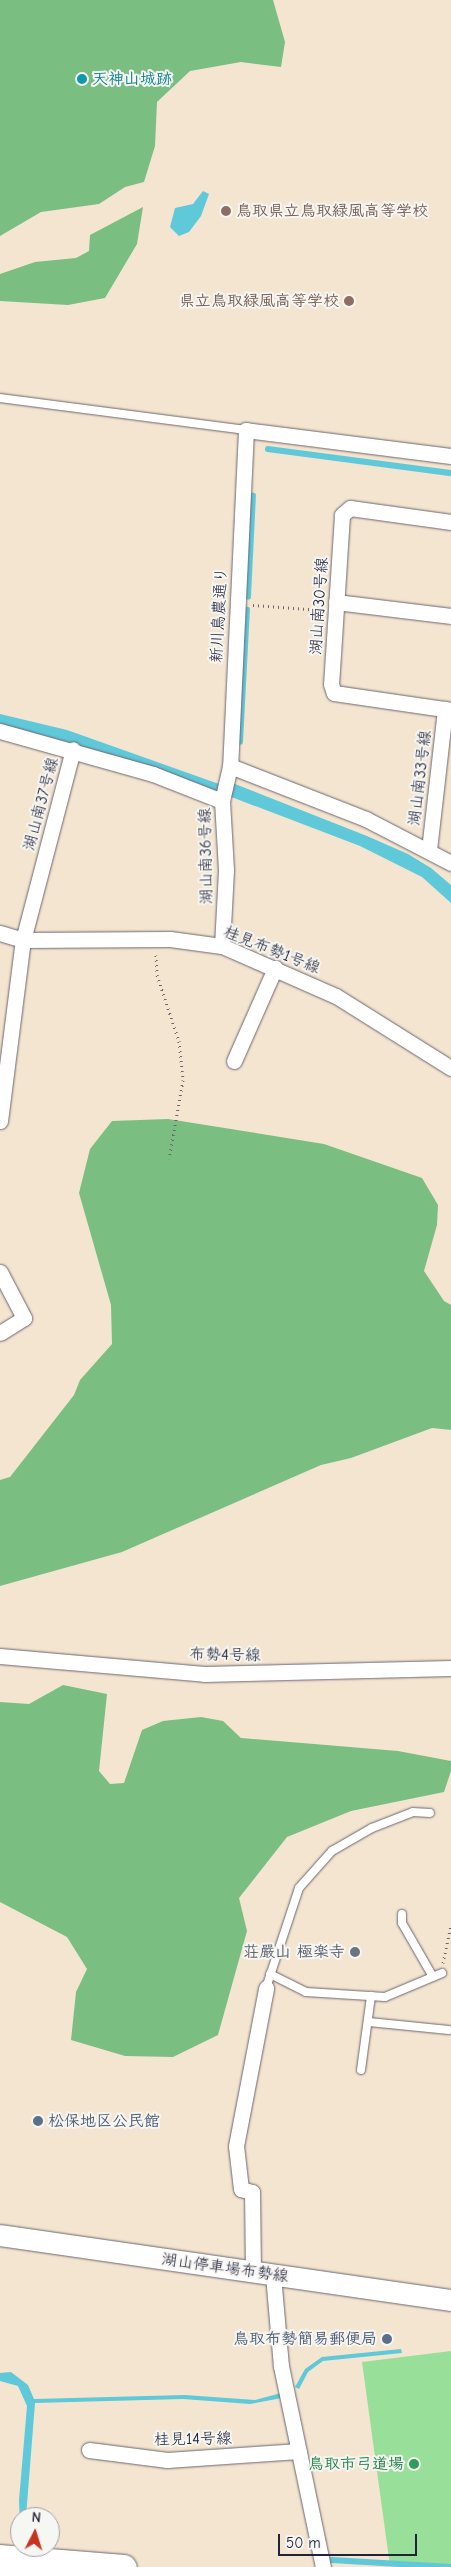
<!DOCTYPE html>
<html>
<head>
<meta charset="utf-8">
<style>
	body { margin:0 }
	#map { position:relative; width:451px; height:2567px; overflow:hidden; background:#f4e5d0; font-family:"Comic Neue","Klee One",sans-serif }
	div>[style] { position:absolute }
	.green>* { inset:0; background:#98df9a }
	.forest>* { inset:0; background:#7abe82 }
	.water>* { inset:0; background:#5fc9d9 }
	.stream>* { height:5.5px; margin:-2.75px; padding:0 2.75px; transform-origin:2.75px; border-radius:2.75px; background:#5fc9d9 }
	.path>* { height:3px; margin-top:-1.5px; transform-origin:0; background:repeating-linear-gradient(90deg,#6c666f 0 1px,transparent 0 5px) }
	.roads { filter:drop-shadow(0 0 1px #6c666f) drop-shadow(0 0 1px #6c666f) }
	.service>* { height:8px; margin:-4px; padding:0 4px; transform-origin:4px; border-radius:4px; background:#fff }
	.minor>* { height:15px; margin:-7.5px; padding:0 7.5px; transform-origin:7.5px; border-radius:7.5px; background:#fff }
	.secondary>* { height:21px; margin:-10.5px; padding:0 10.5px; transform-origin:10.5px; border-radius:10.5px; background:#fff }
	.primary>* { height:25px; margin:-12.5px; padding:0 12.5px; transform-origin:12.5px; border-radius:12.5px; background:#fff }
	.dots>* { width:14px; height:14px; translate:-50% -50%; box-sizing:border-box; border:2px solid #f6f6f2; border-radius:50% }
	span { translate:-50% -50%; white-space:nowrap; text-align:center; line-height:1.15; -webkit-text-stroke:4px #f6f6f2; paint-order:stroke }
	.culture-label { font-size:16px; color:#0d838f; font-weight:700 }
	.left { translate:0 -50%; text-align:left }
	.education-label { font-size:16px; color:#785e54; font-weight:700 }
	.right { translate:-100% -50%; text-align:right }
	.street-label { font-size:16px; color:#22223b }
	.worship-label { font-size:16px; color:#5b616d; font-weight:700 }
	.service-label { font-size:16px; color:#4e5e75; font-weight:700 }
	.leisure-label { font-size:16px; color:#27864d; font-weight:700 }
	.north { position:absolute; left:10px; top:2507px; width:50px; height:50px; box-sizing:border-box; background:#f6f6f2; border:1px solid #a1a1a9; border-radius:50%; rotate:5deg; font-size:14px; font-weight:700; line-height:20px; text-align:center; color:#22223b }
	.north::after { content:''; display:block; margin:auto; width:18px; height:22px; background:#c8321e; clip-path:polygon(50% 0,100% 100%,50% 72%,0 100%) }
	.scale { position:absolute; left:278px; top:2534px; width:139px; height:22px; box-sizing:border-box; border:2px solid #22223b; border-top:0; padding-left:6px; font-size:15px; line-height:18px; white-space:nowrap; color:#22223b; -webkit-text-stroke:4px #f6f6f2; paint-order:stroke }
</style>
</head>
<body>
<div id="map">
	<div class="green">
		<i style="clip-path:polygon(451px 2351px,451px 2567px,390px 2566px,362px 2362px)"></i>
	</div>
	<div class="forest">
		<i style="clip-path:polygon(0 0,273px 0,285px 42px,281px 67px,241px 62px,190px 71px,157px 102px,155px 146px,144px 182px,125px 187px,99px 204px,41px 212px,0 236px)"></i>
		<i style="clip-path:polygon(143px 207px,137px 244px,105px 298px,68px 305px,0 301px,0 274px,35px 262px,76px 258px,89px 251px,90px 235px)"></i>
		<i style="clip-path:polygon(168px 1119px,324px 1144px,422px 1178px,438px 1205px,437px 1225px,424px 1271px,444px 1301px,451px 1305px,451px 1430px,432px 1428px,351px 1458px,321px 1465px,122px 1552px,0 1586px,0 1480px,10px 1477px,74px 1395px,80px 1380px,112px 1344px,111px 1305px,79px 1193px,90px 1149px,112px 1121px)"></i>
		<i style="clip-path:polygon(63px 1685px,107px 1694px,99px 1771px,110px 1784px,124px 1783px,142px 1730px,163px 1721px,201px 1717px,223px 1721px,241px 1738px,398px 1751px,451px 1761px,451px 1771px,444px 1792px,351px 1811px,287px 1837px,239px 1898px,247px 1931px,218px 2035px,173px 2057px,125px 2056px,71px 2040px,76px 1992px,87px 1969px,67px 1937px,0 1902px,0 1702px,29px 1704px)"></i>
	</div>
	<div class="water">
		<i style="clip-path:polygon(203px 191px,209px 194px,201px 216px,189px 232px,179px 236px,170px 227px,175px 208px,193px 204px)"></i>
		<i style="clip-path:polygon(0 714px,67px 730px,219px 784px,235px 784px,367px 836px,408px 854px,431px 868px,451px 885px,451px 903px,422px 877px,360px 846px,234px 798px,0 726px)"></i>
		<i style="clip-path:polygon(401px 2349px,402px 2353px,323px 2361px,308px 2372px,299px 2389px,295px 2387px,305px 2369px,322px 2357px)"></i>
		<i style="clip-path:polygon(11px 2372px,28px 2385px,34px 2399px,185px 2395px,255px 2400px,281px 2393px,282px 2398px,250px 2404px,183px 2399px,35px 2403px,26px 2517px,20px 2517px,20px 2527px,19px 2500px,27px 2406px,18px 2386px,0 2381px,0 2373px)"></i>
	</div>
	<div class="stream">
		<i style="left:268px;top:449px;width:185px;rotate:7.5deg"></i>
		<i style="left:248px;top:597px;width:101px;rotate:-87.2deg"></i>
		<i style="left:240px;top:742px;width:132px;rotate:-87deg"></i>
		<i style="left:332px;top:2560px;width:119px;rotate:3.4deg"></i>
	</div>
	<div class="path">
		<i style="left:253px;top:605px;width:68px;rotate:4.2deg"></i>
		<i style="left:156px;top:955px;width:20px;rotate:87deg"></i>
		<i style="left:157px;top:975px;width:70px;rotate:71.6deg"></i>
		<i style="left:179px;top:1041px;width:39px;rotate:84deg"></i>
		<i style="left:183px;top:1080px;width:80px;rotate:100deg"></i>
		<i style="left:443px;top:1963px;width:38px;rotate:-78deg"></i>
	</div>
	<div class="roads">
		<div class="service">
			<i style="left:0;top:398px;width:248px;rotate:7.4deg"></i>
			<i style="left:402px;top:1914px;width:9px;rotate:90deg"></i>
			<i style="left:402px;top:1923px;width:62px;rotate:60.1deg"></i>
			<i style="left:270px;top:1974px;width:40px;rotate:26.6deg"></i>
			<i style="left:306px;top:1992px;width:79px;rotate:3.6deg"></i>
			<i style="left:385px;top:1997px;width:62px;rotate:-22.8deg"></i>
			<i style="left:266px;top:1988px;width:105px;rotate:-71.7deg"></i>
			<i style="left:299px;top:1888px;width:50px;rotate:-48.3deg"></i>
			<i style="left:332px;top:1851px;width:46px;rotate:-29.9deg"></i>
			<i style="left:372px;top:1828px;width:44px;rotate:-21.3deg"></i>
			<i style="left:413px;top:1812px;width:17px;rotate:3deg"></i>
			<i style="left:369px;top:2022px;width:80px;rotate:5.7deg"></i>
			<i style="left:361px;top:2070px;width:75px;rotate:-82.3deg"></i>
		</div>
		<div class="minor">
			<i style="left:451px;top:456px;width:207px;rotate:-172.8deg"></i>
			<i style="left:246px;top:430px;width:336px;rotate:92.7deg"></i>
			<i style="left:230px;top:766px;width:146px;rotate:21.3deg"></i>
			<i style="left:366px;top:819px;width:96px;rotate:27.4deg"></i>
			<i style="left:451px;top:522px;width:102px;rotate:-172.1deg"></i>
			<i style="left:350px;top:508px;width:11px;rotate:139deg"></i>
			<i style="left:342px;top:515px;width:169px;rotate:93.7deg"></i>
			<i style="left:331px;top:684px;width:9px;rotate:72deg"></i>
			<i style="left:334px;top:693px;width:118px;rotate:8.3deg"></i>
			<i style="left:336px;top:602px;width:116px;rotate:6.9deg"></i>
			<i style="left:0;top:731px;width:159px;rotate:15.7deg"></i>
			<i style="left:153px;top:774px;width:74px;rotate:21.4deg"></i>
			<i style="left:429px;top:850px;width:142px;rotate:-83.5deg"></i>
			<i style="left:0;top:933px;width:24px;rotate:17deg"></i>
			<i style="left:23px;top:940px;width:147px;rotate:-0.4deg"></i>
			<i style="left:170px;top:939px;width:52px;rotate:7.7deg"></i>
			<i style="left:222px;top:946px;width:124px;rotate:23.7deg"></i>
			<i style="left:336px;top:996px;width:136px;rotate:32.1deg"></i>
			<i style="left:222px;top:946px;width:76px;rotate:-87deg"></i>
			<i style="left:226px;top:870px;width:69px;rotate:-93.3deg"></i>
			<i style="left:222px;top:801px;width:36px;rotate:-77deg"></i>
			<i style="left:234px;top:1061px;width:102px;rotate:-66.2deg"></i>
			<i style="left:0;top:1121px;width:182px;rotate:-82.8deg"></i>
			<i style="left:23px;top:940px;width:197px;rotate:-75.3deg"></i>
			<i style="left:0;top:1272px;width:52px;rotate:62.4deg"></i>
			<i style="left:24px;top:1318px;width:28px;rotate:148deg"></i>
			<i style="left:0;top:1656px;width:205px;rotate:5deg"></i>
			<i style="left:204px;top:1674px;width:247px;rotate:-1.4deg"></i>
			<i style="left:253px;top:2272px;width:80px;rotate:-90.7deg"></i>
			<i style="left:252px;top:2192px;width:11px;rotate:-165deg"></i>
			<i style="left:241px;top:2189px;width:43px;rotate:-96.6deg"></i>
			<i style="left:236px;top:2146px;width:161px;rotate:-79.2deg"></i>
			<i style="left:273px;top:2275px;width:91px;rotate:85deg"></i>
			<i style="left:281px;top:2366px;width:205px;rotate:78.2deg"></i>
			<i style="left:89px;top:2450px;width:79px;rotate:7.3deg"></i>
			<i style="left:167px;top:2460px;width:132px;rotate:-3.9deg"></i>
		</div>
		<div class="secondary">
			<i style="left:0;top:2235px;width:456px;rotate:8.2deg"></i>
		</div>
		<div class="primary">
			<i style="left:0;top:2557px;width:124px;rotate:4.6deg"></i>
		</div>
	</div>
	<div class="dots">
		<i style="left:82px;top:79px;background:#0f9aa8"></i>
		<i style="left:226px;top:211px;background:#8d6e63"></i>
		<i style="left:349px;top:301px;background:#8d6e63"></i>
		<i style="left:355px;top:1952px;background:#6b7280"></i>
		<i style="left:38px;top:2121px;background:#5c6f8a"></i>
		<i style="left:387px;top:2339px;background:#5c6f8a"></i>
		<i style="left:414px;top:2464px;background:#2e9e5b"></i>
	</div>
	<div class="culture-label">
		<span class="left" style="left:92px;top:79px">天神山城跡</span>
	</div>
	<div class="education-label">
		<span class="left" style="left:236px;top:211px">鳥取県立鳥取緑風高等学校</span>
		<span class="right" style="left:339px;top:301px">県立鳥取緑風高等学校</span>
	</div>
	<div class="street-label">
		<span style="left:319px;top:606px;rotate:-86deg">湖山南30号線</span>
		<span style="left:219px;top:615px;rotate:-87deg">新川鳥農通り</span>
		<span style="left:420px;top:778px;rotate:-83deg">湖山南33号線</span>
		<span style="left:41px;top:804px;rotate:-75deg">湖山南37号線</span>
		<span style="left:206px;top:856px;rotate:-91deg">湖山南36号線</span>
		<span style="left:272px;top:950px;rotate:22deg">桂見布勢1号線</span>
		<span style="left:225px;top:1655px;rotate:1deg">布勢4号線</span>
		<span style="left:225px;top:2268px;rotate:8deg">湖山停車場布勢線</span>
		<span style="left:193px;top:2439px;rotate:-1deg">桂見14号線</span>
	</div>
	<div class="worship-label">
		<span class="right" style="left:345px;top:1952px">荘嚴山 極楽寺</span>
	</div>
	<div class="service-label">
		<span class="left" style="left:48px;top:2121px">松保地区公民館</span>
		<span class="right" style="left:377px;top:2339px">鳥取布勢簡易郵便局</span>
	</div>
	<div class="leisure-label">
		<span class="right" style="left:404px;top:2464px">鳥取市弓道場</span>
	</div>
	<div class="north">N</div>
	<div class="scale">50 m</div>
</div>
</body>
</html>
